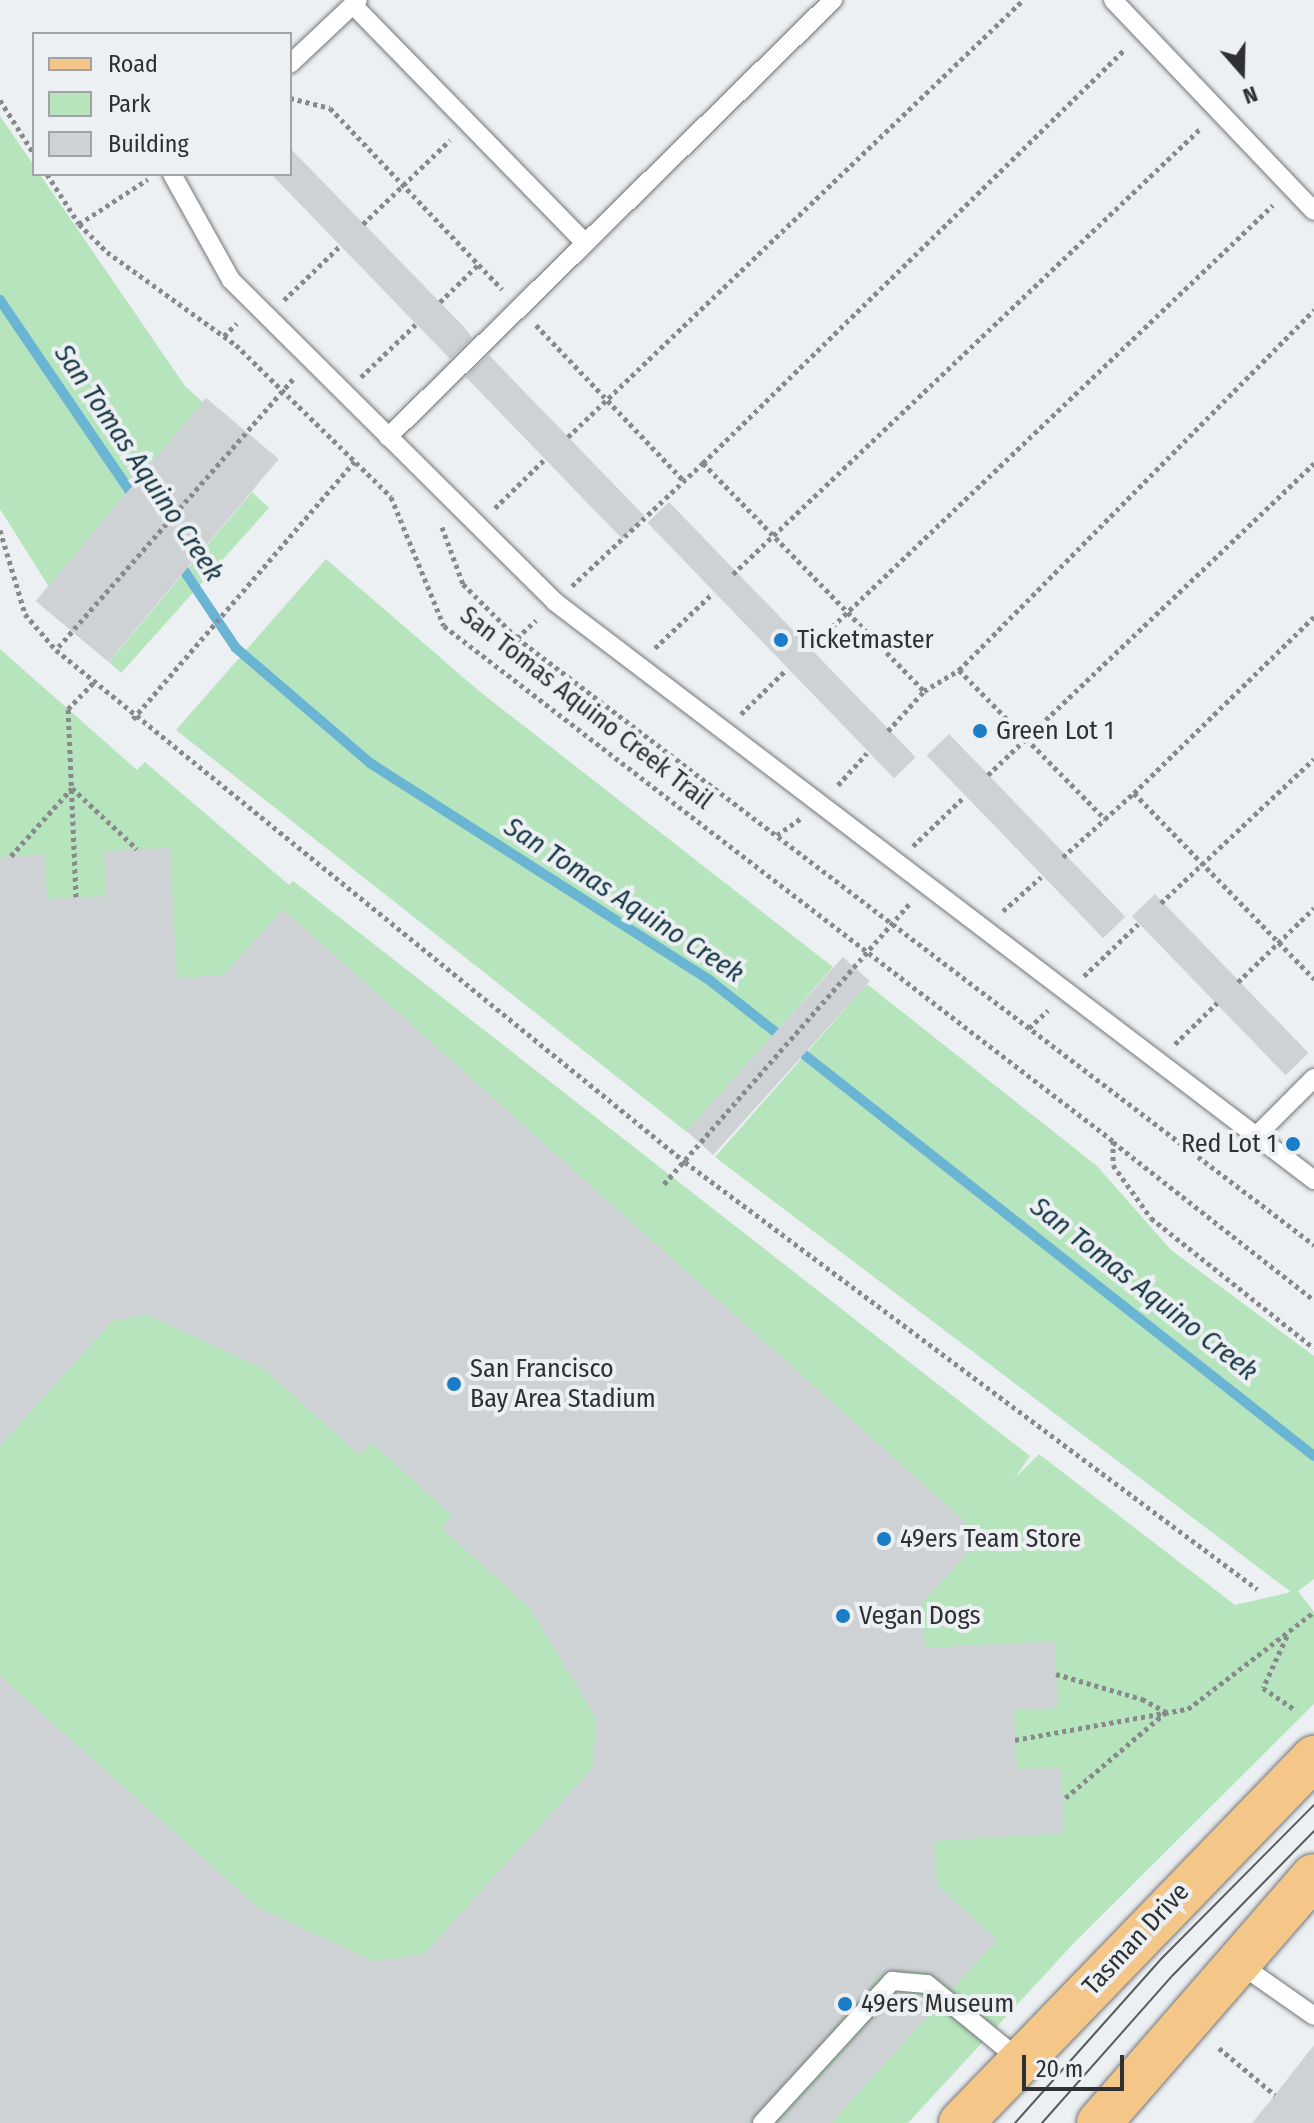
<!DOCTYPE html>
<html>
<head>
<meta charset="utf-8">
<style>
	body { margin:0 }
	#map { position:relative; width:1314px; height:2123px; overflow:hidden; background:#edf0f3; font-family:"Fira Sans Condensed",sans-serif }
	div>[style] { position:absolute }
	.green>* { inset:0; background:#b6e4bc }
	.stream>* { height:10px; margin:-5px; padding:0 5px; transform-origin:5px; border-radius:5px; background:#6ab4d4 }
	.building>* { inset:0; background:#cfd2d5; transform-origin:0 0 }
	.path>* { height:5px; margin-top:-2.5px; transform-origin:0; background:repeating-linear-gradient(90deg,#87898b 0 4px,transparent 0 8px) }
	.roads { filter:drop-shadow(0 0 2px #737678) drop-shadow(0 0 2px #737678) }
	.service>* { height:18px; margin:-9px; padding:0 9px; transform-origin:9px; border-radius:9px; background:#fff }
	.primary>* { height:44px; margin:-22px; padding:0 22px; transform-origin:22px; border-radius:22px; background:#f4c789 }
	.tram>* { height:2px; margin:-1px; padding:0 1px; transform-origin:1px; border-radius:1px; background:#5a5c5e }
	.dots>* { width:22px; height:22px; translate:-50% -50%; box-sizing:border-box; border:4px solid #edf0f3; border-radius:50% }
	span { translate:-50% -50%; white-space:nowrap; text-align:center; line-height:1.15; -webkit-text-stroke:8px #edf0f3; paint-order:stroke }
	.poi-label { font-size:26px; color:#2f3032 }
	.left { translate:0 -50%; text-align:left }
	.right { translate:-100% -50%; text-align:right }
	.street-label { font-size:26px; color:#2f3032 }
	.water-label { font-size:28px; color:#163846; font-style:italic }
	.legend { position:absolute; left:32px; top:32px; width:260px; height:144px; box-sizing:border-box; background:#edf0f3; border:2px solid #a1a3a6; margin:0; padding:10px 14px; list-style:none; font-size:24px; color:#2f3032 }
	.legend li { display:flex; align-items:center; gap:16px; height:40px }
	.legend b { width:40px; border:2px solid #a1a3a6 }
	.north { position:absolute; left:1202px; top:32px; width:80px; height:80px; -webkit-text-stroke:6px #edf0f3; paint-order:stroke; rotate:160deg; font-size:22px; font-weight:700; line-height:32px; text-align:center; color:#2f3032 }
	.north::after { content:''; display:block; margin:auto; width:28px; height:36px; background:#2f3032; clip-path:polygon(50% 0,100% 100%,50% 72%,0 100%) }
	.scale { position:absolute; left:1022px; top:2055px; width:102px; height:36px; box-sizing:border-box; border:4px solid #2f3032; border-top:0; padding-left:10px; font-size:24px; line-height:28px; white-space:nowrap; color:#2f3032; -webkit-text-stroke:6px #edf0f3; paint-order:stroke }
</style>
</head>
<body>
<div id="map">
	<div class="green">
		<i style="clip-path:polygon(0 116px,185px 386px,203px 402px,49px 587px,0 509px)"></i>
		<i style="clip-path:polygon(252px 492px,269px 508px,121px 673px,109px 662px)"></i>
		<i style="clip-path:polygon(326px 559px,479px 691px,833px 967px,687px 1132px,176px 730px)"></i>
		<i style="clip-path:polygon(0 649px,137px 770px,145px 762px,289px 885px,293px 881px,1030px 1456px,1015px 1478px,1039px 1454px,1235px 1605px,1291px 1592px,715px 1157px,867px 984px,1097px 1166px,1171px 1250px,1314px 1356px,1314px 1579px,1298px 1591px,1314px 1612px,1314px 1704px,1073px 1944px,908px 2123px,0 2123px)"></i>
	</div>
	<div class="stream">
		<i style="left:0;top:300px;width:242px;rotate:55.8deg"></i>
		<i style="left:179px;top:563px;width:102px;rotate:56.2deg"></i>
		<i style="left:236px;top:648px;width:177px;rotate:40.6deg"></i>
		<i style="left:370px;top:763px;width:401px;rotate:32.6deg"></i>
		<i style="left:708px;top:979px;width:771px;rotate:38.21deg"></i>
	</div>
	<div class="building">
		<i style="clip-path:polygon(290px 148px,466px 329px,472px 338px,450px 359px,271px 174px,290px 174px)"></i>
		<i style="left:489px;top:355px;width:225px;height:32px;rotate:46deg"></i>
		<i style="left:206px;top:398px;width:95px;height:265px;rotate:40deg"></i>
		<i style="left:669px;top:502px;width:355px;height:30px;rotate:46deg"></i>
		<i style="left:949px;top:734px;width:254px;height:31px;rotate:46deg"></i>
		<i style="clip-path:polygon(170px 848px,177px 978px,223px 975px,283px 909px,982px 1537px,922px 1603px,925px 1648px,1055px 1641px,1058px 1708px,1014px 1710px,1017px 1769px,1061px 1767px,1064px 1833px,934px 1841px,937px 1885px,997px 1940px,952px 1989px,928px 1972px,884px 1972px,750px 2123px,0 2123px,0 1676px,259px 1908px,373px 1961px,424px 1954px,593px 1767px,596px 1718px,530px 1608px,441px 1528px,452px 1516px,395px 1464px,371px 1442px,359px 1455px,264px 1369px,148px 1315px,112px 1321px,0 1446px,0 857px,44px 854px,47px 899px,106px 896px,104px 851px)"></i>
		<i style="left:1155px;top:894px;width:221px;height:32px;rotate:46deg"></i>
		<i style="left:843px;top:957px;width:36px;height:234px;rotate:42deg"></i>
		<i style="clip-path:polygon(897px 1993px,922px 1996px,936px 2007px,831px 2123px,778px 2123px)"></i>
		<i style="clip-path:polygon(1314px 2045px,1314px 2123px,1252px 2123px,1275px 2095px)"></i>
	</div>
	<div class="path">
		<i style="left:290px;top:98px;width:41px;rotate:14deg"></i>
		<i style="left:330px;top:108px;width:250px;rotate:46.5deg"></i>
		<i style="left:0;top:100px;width:64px;rotate:57.8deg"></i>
		<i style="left:47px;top:174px;width:59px;rotate:57.4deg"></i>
		<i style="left:79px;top:224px;width:40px;rotate:45deg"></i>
		<i style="left:107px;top:252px;width:159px;rotate:35.8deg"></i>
		<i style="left:236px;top:345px;width:217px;rotate:44.4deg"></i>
		<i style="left:391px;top:497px;width:139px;rotate:67.7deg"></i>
		<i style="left:444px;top:626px;width:844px;rotate:37.59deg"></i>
		<i style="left:1113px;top:1141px;width:24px;rotate:90deg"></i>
		<i style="left:1113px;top:1165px;width:65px;rotate:54.4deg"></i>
		<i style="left:1151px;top:1218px;width:208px;rotate:38.6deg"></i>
		<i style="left:79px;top:224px;width:82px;rotate:-33.1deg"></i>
		<i style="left:363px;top:224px;width:121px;rotate:-44deg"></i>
		<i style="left:284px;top:300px;width:79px;rotate:-44deg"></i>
		<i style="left:440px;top:302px;width:54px;rotate:-44.3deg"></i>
		<i style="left:536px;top:325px;width:215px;rotate:46.5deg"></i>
		<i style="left:224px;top:336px;width:18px;rotate:-45deg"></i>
		<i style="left:361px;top:377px;width:76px;rotate:-43.9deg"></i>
		<i style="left:293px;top:379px;width:360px;rotate:131.2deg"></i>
		<i style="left:56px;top:650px;width:811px;rotate:39.15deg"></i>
		<i style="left:685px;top:1162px;width:714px;rotate:36.74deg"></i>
		<i style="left:568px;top:437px;width:631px;rotate:-43.84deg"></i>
		<i style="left:703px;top:463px;width:591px;rotate:-44.45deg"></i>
		<i style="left:495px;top:508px;width:71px;rotate:-44.4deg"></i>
		<i style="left:442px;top:527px;width:61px;rotate:69.8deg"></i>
		<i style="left:463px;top:584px;width:76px;rotate:45deg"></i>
		<i style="left:517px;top:638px;width:1002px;rotate:37.29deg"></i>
		<i style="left:0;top:530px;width:88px;rotate:73.4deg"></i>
		<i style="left:25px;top:614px;width:48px;rotate:49.3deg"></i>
		<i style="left:733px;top:574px;width:645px;rotate:-43.62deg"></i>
		<i style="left:572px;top:586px;width:180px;rotate:-43.2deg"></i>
		<i style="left:703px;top:463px;width:318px;rotate:45.9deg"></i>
		<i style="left:924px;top:691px;width:41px;rotate:-31deg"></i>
		<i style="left:959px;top:670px;width:209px;rotate:45.6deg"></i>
		<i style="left:1105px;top:819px;width:39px;rotate:-42deg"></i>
		<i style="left:1134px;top:793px;width:259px;rotate:45.9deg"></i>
		<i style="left:517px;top:638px;width:26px;rotate:-43deg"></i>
		<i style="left:655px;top:648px;width:79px;rotate:-43.5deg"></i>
		<i style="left:809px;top:649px;width:642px;rotate:-43.74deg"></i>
		<i style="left:959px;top:670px;width:506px;rotate:-45.4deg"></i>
		<i style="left:741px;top:714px;width:63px;rotate:-44.4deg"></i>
		<i style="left:133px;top:719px;width:340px;rotate:-49.3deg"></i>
		<i style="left:888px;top:731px;width:54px;rotate:-48deg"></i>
		<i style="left:988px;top:775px;width:451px;rotate:-43.7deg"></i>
		<i style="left:838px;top:785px;width:43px;rotate:-47.8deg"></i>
		<i style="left:1134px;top:793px;width:252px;rotate:-44.4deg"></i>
		<i style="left:777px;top:835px;width:29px;rotate:-35deg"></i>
		<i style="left:913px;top:846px;width:71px;rotate:-43.9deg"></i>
		<i style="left:11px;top:856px;width:91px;rotate:-48.1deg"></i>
		<i style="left:72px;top:788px;width:89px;rotate:43.2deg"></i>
		<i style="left:1063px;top:857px;width:57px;rotate:-42.1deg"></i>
		<i style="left:76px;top:897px;width:188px;rotate:-92.4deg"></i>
		<i style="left:68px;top:709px;width:36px;rotate:-46deg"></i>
		<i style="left:1161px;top:903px;width:210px;rotate:-43.3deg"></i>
		<i style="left:1003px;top:911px;width:51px;rotate:-41.8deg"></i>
		<i style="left:1084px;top:976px;width:75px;rotate:-43.9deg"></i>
		<i style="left:1238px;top:982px;width:106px;rotate:-44.2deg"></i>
		<i style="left:1029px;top:1028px;width:26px;rotate:-43deg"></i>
		<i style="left:1175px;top:1044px;width:59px;rotate:-44.3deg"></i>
		<i style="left:1113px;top:1142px;width:256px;rotate:38.2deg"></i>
		<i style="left:664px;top:1184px;width:372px;rotate:-48.8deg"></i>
		<i style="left:1287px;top:1636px;width:57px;rotate:114.8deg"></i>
		<i style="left:1263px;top:1688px;width:40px;rotate:34deg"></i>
		<i style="left:1056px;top:1674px;width:90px;rotate:16.2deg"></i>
		<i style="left:1142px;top:1699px;width:27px;rotate:28deg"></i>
		<i style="left:1166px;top:1712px;width:135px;rotate:139.5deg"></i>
		<i style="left:1015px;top:1740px;width:176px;rotate:-10.2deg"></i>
		<i style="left:1188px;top:1709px;width:159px;rotate:-37.6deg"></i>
		<i style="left:1219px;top:2048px;width:73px;rotate:40deg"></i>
	</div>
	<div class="roads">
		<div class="service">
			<i style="left:1113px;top:0;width:291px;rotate:46.4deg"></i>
			<i style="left:353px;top:5px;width:332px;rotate:45.7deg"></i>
			<i style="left:290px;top:64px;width:93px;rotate:-43.3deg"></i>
			<i style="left:172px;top:174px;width:121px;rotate:60.9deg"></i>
			<i style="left:231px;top:280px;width:457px;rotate:44.8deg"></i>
			<i style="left:555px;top:602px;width:954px;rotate:37.29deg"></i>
			<i style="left:388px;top:437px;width:624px;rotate:-44.48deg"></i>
			<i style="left:1256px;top:1136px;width:82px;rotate:-45deg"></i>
			<i style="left:1237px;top:1962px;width:94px;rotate:35deg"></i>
			<i style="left:762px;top:2123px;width:193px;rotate:-47.5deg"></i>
			<i style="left:892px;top:1981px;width:35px;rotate:5deg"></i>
			<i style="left:927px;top:1984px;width:122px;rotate:39.3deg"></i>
		</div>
		<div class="primary">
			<i style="left:961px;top:2123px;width:508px;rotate:-45.96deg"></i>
			<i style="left:1099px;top:2123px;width:327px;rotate:-49deg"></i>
		</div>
	</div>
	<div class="tram">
		<i style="left:1015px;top:2123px;width:222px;rotate:-48.3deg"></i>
		<i style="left:1163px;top:1957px;width:214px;rotate:-45.2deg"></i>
		<i style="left:1042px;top:2123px;width:198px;rotate:-48.5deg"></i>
		<i style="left:1173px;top:1975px;width:202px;rotate:-45.6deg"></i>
	</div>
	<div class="dots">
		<i style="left:781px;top:640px;background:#1c7cc8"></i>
		<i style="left:980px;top:731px;background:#1c7cc8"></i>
		<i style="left:1293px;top:1144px;background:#1c7cc8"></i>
		<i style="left:454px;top:1384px;background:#1c7cc8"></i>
		<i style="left:884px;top:1539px;background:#1c7cc8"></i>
		<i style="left:843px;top:1616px;background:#1c7cc8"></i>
		<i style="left:845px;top:2004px;background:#1c7cc8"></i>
	</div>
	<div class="poi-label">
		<span class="left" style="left:797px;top:640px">Ticketmaster</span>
		<span class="left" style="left:996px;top:731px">Green Lot 1</span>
		<span class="right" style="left:1277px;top:1144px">Red Lot 1</span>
		<span class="left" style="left:470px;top:1384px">San Francisco<br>Bay Area Stadium</span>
		<span class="left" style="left:900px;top:1539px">49ers Team Store</span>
		<span class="left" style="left:859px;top:1616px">Vegan Dogs</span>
		<span class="left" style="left:861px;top:2004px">49ers Museum</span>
	</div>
	<div class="street-label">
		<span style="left:586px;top:708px;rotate:38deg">San Tomas Aquino Creek Trail</span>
		<span style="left:1136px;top:1939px;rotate:-47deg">Tasman Drive</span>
	</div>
	<div class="water-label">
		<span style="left:139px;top:463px;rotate:56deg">San Tomas Aquino Creek</span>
		<span style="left:624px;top:900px;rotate:33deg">San Tomas Aquino Creek</span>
		<span style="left:1144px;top:1289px;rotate:38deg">San Tomas Aquino Creek</span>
	</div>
	<ul class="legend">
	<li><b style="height:10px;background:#f4c789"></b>Road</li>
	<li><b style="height:22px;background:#b6e4bc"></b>Park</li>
	<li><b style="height:22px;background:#cfd2d5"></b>Building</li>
	</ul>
	<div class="north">N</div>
	<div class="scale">20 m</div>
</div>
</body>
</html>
